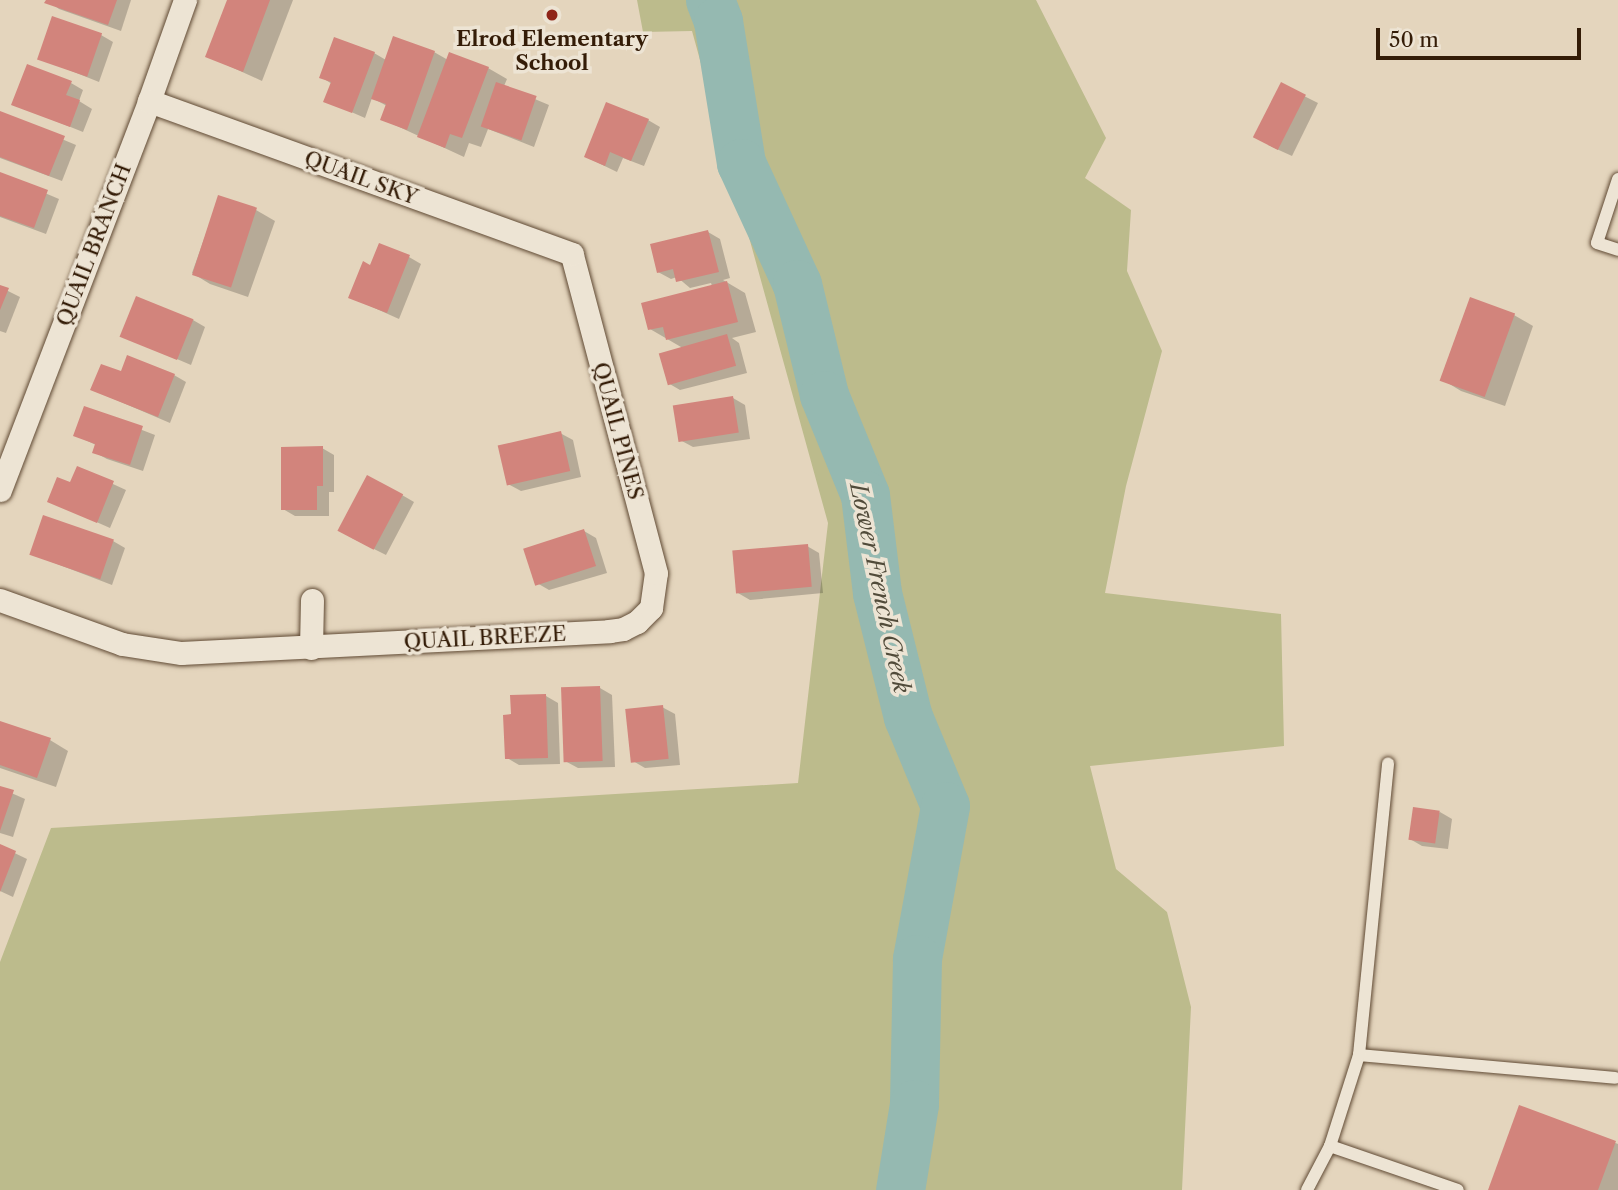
<!DOCTYPE html>
<html>
<head>
<meta charset="utf-8">
<style>
	body { margin:0 }
	#map { position:relative; width:1618px; height:1190px; overflow:hidden; background:#e4d5bd; font-family:"Libre Caslon Text",serif }
	div>[style] { position:absolute }
	.green>* { inset:0; background:#bcbb8c }
	.shadow>* { inset:0; background:#0003 }
	.river>* { height:49px; margin:-24.5px; padding:0 24.5px; transform-origin:24.5px; border-radius:24.5px; background:#95b9b1 }
	.building>* { inset:0; background:#d2847c; transform-origin:0 0 }
	.roads { filter:drop-shadow(0 0 2px #604a34) drop-shadow(0 0 2px #604a34) }
	.service>* { height:12px; margin:-6px; padding:0 6px; transform-origin:6px; border-radius:6px; background:#ede4d4 }
	.minor>* { height:23px; margin:-11.5px; padding:0 11.5px; transform-origin:11.5px; border-radius:11.5px; background:#ede4d4 }
	.dots>* { width:19px; height:19px; translate:-50% -50%; box-sizing:border-box; border:4px solid #ede4d4; border-radius:50% }
	span { translate:-50% -50%; white-space:nowrap; text-align:center; line-height:1.15; -webkit-text-stroke:7px #ede4d4; paint-order:stroke }
	.poi-label { font-size:21px; color:#341c07; font-weight:700 }
	.street-label { font-size:21px; color:#341c07 }
	.water-label { font-size:23px; color:#514b3a; font-style:italic }
	.scale { position:absolute; left:1376px; top:28px; width:205px; height:32px; box-sizing:border-box; border:4px solid #341c07; border-top:0; padding-left:9px; font-size:21px; line-height:24px; white-space:nowrap; color:#341c07; -webkit-text-stroke:5px #ede4d4; paint-order:stroke }
</style>
</head>
<body>
<div id="map">
	<div class="green">
		<i style="clip-path:polygon(637px 0,1036px 0,1106px 138px,1085px 178px,1131px 210px,1127px 271px,1162px 351px,1126px 486px,1105px 593px,1281px 614px,1284px 746px,1090px 766px,1116px 869px,1167px 912px,1191px 1007px,1182px 1190px,0 1190px,0 962px,51px 828px,798px 783px,828px 523px,692px 31px,643px 32px)"></i>
	</div>
	<div class="shadow">
		<i style="clip-path:polygon(47px 0,131px 0,121px 31px,59px 9px)"></i>
		<i style="clip-path:polygon(228px 0,293px 0,262px 81px,207px 56px)"></i>
		<i style="clip-path:polygon(101px 35px,113px 42px,99px 82px,39px 58px)"></i>
		<i style="clip-path:polygon(434px 52px,448px 60px,488px 68px,507px 79px,504px 86px,549px 105px,534px 147px,488px 129px,481px 147px,469px 143px,464px 157px,382px 119px,387px 106px,372px 98px,365px 118px,326px 101px,332px 84px,321px 77px,374px 53px,386px 60px)"></i>
		<i style="clip-path:polygon(71px 83px,83px 90px,79px 101px,92px 109px,83px 132px,13px 104px)"></i>
		<i style="clip-path:polygon(1282px 85px,1318px 103px,1292px 156px,1268px 145px)"></i>
		<i style="clip-path:polygon(0 113px,76px 145px,62px 181px,0 158px)"></i>
		<i style="clip-path:polygon(648px 120px,660px 127px,644px 166px,623px 158px,617px 172px,586px 157px)"></i>
		<i style="clip-path:polygon(0 174px,59px 199px,46px 234px,0 217px)"></i>
		<i style="clip-path:polygon(219px 197px,256px 210px,275px 221px,248px 297px,210px 284px,192px 273px)"></i>
		<i style="clip-path:polygon(708px 232px,720px 239px,730px 278px,723px 280px,745px 293px,756px 332px,732px 338px,739px 343px,747px 373px,680px 390px,668px 383px,681px 347px,650px 329px,712px 286px,711px 283px,690px 288px,677px 277px,671px 279px,658px 272px)"></i>
		<i style="clip-path:polygon(409px 257px,421px 264px,399px 319px,350px 297px,371px 267px)"></i>
		<i style="clip-path:polygon(0 287px,20px 297px,6px 333px,0 331px)"></i>
		<i style="clip-path:polygon(1514px 315px,1533px 326px,1505px 406px,1461px 391px,1443px 380px)"></i>
		<i style="clip-path:polygon(193px 320px,205px 327px,191px 365px,123px 336px)"></i>
		<i style="clip-path:polygon(122px 374px,174px 375px,186px 382px,170px 423px,93px 390px)"></i>
		<i style="clip-path:polygon(733px 398px,745px 405px,750px 439px,693px 447px,680px 440px)"></i>
		<i style="clip-path:polygon(85px 408px,155px 435px,143px 471px,107px 459px,94px 452px,96px 445px,75px 435px)"></i>
		<i style="clip-path:polygon(560px 433px,573px 440px,581px 477px,521px 491px,508px 484px)"></i>
		<i style="clip-path:polygon(322px 448px,334px 455px,334px 492px,329px 492px,329px 516px,295px 516px,283px 509px)"></i>
		<i style="clip-path:polygon(78px 468px,126px 490px,110px 528px,49px 501px,71px 485px)"></i>
		<i style="clip-path:polygon(402px 495px,414px 502px,386px 555px,352px 538px)"></i>
		<i style="clip-path:polygon(584px 531px,596px 538px,607px 573px,549px 590px,537px 583px)"></i>
		<i style="clip-path:polygon(113px 541px,125px 548px,112px 585px,31px 554px)"></i>
		<i style="clip-path:polygon(807px 546px,819px 553px,823px 593px,750px 600px,738px 593px)"></i>
		<i style="clip-path:polygon(600px 688px,612px 695px,615px 767px,578px 768px,565px 761px)"></i>
		<i style="clip-path:polygon(546px 696px,558px 703px,560px 764px,519px 765px,507px 758px,512px 716px)"></i>
		<i style="clip-path:polygon(662px 707px,675px 714px,680px 765px,645px 768px,633px 761px)"></i>
		<i style="clip-path:polygon(0 722px,50px 740px,68px 751px,56px 787px,0 768px)"></i>
		<i style="clip-path:polygon(0 788px,25px 799px,13px 837px,0 833px)"></i>
		<i style="clip-path:polygon(1440px 812px,1452px 819px,1448px 849px,1422px 846px,1410px 839px)"></i>
		<i style="clip-path:polygon(0 846px,27px 859px,13px 897px,0 891px)"></i>
		<i style="clip-path:polygon(1520px 1107px,1618px 1144px,1618px 1190px,1490px 1190px)"></i>
	</div>
	<div class="river">
		<i style="left:710px;top:0;width:22px;rotate:69deg"></i>
		<i style="left:718px;top:21px;width:144px;rotate:80.8deg"></i>
		<i style="left:741px;top:163px;width:133px;rotate:65.2deg"></i>
		<i style="left:797px;top:284px;width:114px;rotate:76.3deg"></i>
		<i style="left:824px;top:395px;width:108px;rotate:67.7deg"></i>
		<i style="left:865px;top:495px;width:99px;rotate:83deg"></i>
		<i style="left:877px;top:593px;width:128px;rotate:76deg"></i>
		<i style="left:908px;top:717px;width:96px;rotate:67.4deg"></i>
		<i style="left:945px;top:806px;width:156px;rotate:100.4deg"></i>
		<i style="left:917px;top:959px;width:145px;rotate:91.2deg"></i>
		<i style="left:914px;top:1104px;width:87px;rotate:99.2deg"></i>
	</div>
	<div class="building">
		<i style="clip-path:polygon(46px 0,117px 0,108px 25px,44px 3px)"></i>
		<i style="clip-path:polygon(227px 0,270px 0,243px 72px,205px 57px)"></i>
		<i style="left:52px;top:16px;width:53px;height:46px;rotate:19deg"></i>
		<i style="clip-path:polygon(393px 36px,435px 51px,407px 130px,380px 120px,386px 104px,371px 99px)"></i>
		<i style="clip-path:polygon(334px 37px,375px 52px,352px 113px,323px 102px,331px 82px,319px 78px)"></i>
		<i style="clip-path:polygon(449px 52px,489px 67px,462px 138px,450px 134px,445px 148px,417px 137px)"></i>
		<i style="clip-path:polygon(27px 64px,72px 81px,66px 95px,80px 100px,70px 127px,11px 105px)"></i>
		<i style="left:496px;top:82px;width:43px;height:47px;rotate:19deg"></i>
		<i style="left:1281px;top:82px;width:28px;height:62px;rotate:27deg"></i>
		<i style="clip-path:polygon(606px 102px,649px 119px,631px 161px,610px 152px,605px 166px,584px 157px)"></i>
		<i style="clip-path:polygon(0 111px,65px 136px,49px 176px,0 157px)"></i>
		<i style="clip-path:polygon(0 172px,48px 190px,34px 228px,0 216px)"></i>
		<i style="left:218px;top:195px;width:41px;height:84px;rotate:18deg"></i>
		<i style="clip-path:polygon(708px 230px,719px 272px,676px 282px,673px 269px,657px 273px,650px 244px)"></i>
		<i style="clip-path:polygon(379px 243px,410px 255px,387px 313px,348px 298px,363px 261px,370px 265px)"></i>
		<i style="clip-path:polygon(727px 281px,738px 322px,666px 340px,663px 327px,648px 330px,641px 303px)"></i>
		<i style="clip-path:polygon(0 285px,9px 288px,0 310px)"></i>
		<i style="left:136px;top:296px;width:62px;height:44px;rotate:22deg"></i>
		<i style="left:1470px;top:297px;width:48px;height:89px;rotate:20deg"></i>
		<i style="left:727px;top:334px;width:33px;height:71px;rotate:74deg"></i>
		<i style="clip-path:polygon(127px 355px,175px 374px,158px 417px,90px 390px,101px 364px,121px 371px)"></i>
		<i style="left:733px;top:396px;width:37px;height:61px;rotate:81deg"></i>
		<i style="clip-path:polygon(84px 406px,143px 426px,130px 465px,92px 453px,95px 444px,73px 436px)"></i>
		<i style="left:561px;top:431px;width:41px;height:65px;rotate:77deg"></i>
		<i style="clip-path:polygon(323px 446px,323px 486px,317px 486px,317px 510px,281px 510px,281px 447px)"></i>
		<i style="clip-path:polygon(77px 466px,114px 481px,97px 523px,47px 502px,57px 477px,70px 482px)"></i>
		<i style="left:367px;top:475px;width:41px;height:63px;rotate:28deg"></i>
		<i style="left:43px;top:515px;width:75px;height:42px;rotate:19deg"></i>
		<i style="left:584px;top:529px;width:39px;height:64px;rotate:72deg"></i>
		<i style="left:808px;top:544px;width:43px;height:76px;rotate:85deg"></i>
		<i style="left:600px;top:686px;width:75px;height:39px;rotate:88deg"></i>
		<i style="clip-path:polygon(546px 694px,548px 758px,505px 759px,503px 715px,511px 714px,510px 695px)"></i>
		<i style="left:663px;top:705px;width:54px;height:38px;rotate:84deg"></i>
		<i style="clip-path:polygon(0 721px,51px 738px,37px 778px,0 765px)"></i>
		<i style="clip-path:polygon(0 786px,14px 790px,0 831px)"></i>
		<i style="left:1413px;top:807px;width:27px;height:33px;rotate:8deg"></i>
		<i style="clip-path:polygon(0 844px,16px 851px,0 892px)"></i>
		<i style="clip-path:polygon(1519px 1105px,1616px 1141px,1598px 1190px,1488px 1190px)"></i>
	</div>
	<div class="roads">
		<div class="service">
			<i style="left:1618px;top:179px;width:67px;rotate:108.2deg"></i>
			<i style="left:1597px;top:243px;width:22px;rotate:18deg"></i>
			<i style="left:1359px;top:1055px;width:257px;rotate:5.1deg"></i>
			<i style="left:1330px;top:1146px;width:135px;rotate:19deg"></i>
			<i style="left:1307px;top:1190px;width:50px;rotate:-62.4deg"></i>
			<i style="left:1330px;top:1146px;width:96px;rotate:-72.3deg"></i>
			<i style="left:1359px;top:1055px;width:293px;rotate:-84.3deg"></i>
		</div>
		<div class="minor">
			<i style="left:0;top:490px;width:417px;rotate:-69deg"></i>
			<i style="left:149px;top:101px;width:107px;rotate:-70.4deg"></i>
			<i style="left:0;top:600px;width:130px;rotate:19.8deg"></i>
			<i style="left:122px;top:644px;width:60px;rotate:8.7deg"></i>
			<i style="left:181px;top:653px;width:429px;rotate:-2.9deg"></i>
			<i style="left:609px;top:631px;width:14px;rotate:-8deg"></i>
			<i style="left:623px;top:629px;width:16px;rotate:-27deg"></i>
			<i style="left:637px;top:622px;width:20px;rotate:-45deg"></i>
			<i style="left:651px;top:608px;width:35px;rotate:-82deg"></i>
			<i style="left:656px;top:573px;width:330px;rotate:-104.8deg"></i>
			<i style="left:572px;top:254px;width:450px;rotate:-160.1deg"></i>
			<i style="left:311px;top:648px;width:48px;rotate:-88.8deg"></i>
		</div>
	</div>
	<div class="dots">
		<i style="left:552px;top:15px;background:#8f2418"></i>
	</div>
	<div class="poi-label">
		<span style="left:552px;top:51px">Elrod Elementary<br>School</span>
	</div>
	<div class="street-label">
		<span style="left:361px;top:178px;rotate:20deg">QUAIL SKY</span>
		<span style="left:94px;top:245px;rotate:-69deg">QUAIL BRANCH</span>
		<span style="left:618px;top:431px;rotate:75deg">QUAIL PINES</span>
		<span style="left:485px;top:638px;rotate:-3deg">QUAIL BREEZE</span>
	</div>
	<div class="water-label">
		<span style="left:880px;top:588px;rotate:78deg">Lower French Creek</span>
	</div>
	<div class="scale">50 m</div>
</div>
</body>
</html>
